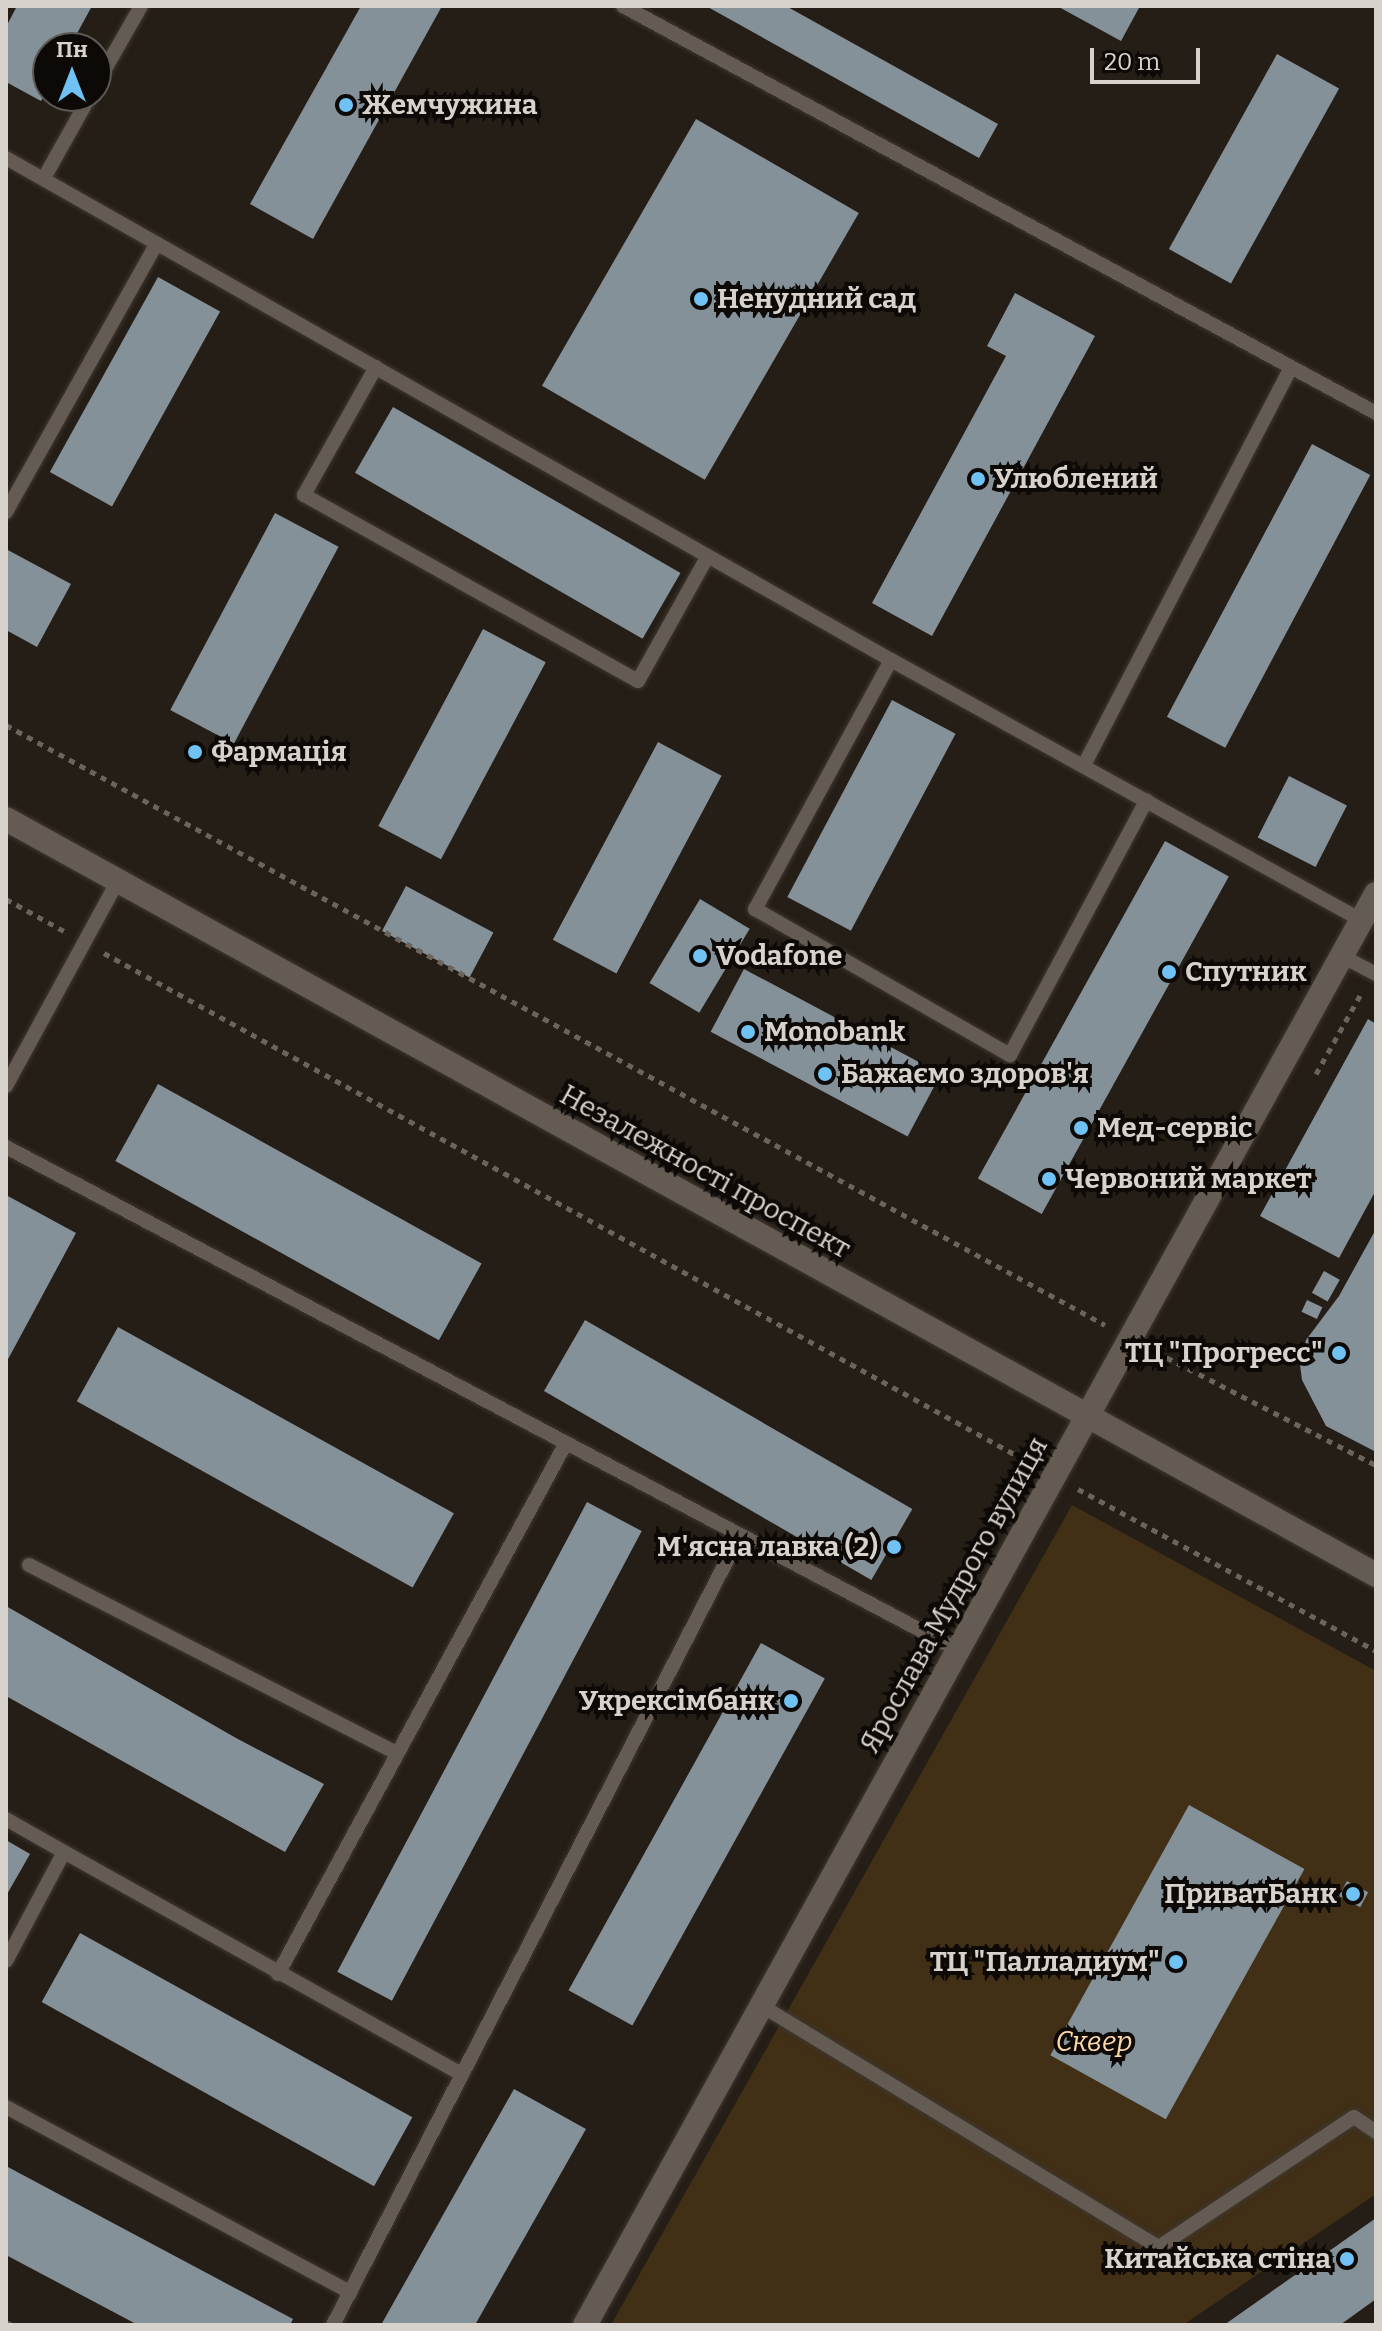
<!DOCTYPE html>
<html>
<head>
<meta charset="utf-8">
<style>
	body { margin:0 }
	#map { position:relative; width:1382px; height:2331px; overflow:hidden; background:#251e16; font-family:Bitter,serif }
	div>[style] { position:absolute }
	.green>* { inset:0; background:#412f16 }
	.building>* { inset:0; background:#859199; transform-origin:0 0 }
	.path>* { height:5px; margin-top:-2.5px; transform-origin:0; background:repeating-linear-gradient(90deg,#6a645d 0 6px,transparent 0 12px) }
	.roads { filter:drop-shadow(0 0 2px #3e3833) drop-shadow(0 0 2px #3e3833) }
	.lane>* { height:14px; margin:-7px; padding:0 7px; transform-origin:7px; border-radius:7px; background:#645c52 }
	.secondary>* { height:24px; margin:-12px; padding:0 12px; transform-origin:12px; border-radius:12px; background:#645c52 }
	.dots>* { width:22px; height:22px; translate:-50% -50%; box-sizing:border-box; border:4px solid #0c0906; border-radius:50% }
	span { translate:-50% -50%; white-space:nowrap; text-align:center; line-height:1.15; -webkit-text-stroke:8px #0c0906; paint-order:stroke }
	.poi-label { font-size:28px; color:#d7d2cc; font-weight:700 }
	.left { translate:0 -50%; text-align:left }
	.right { translate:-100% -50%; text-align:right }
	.street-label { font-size:28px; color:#d7d2cc }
	.park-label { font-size:28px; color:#ffd8a7; font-style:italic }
	.frame { position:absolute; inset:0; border:8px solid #d7d2cc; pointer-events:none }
	.north { position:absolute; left:32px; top:32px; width:80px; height:80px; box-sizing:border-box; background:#0c0906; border:2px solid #5d5955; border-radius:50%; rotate:0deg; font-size:22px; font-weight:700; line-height:32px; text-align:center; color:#d7d2cc }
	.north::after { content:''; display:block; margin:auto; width:28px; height:36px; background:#70c2f4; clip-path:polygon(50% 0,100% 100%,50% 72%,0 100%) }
	.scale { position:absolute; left:1090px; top:48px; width:110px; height:36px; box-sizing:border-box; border:4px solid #d7d2cc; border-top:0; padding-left:10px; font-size:24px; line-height:28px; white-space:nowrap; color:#d7d2cc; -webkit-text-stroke:6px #0c0906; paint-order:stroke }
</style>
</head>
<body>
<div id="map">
	<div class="green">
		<i style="clip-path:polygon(1072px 1505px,1376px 1671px,1376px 2194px,1183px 2325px,611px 2325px)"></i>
	</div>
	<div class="building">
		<i style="clip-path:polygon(17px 6px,92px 6px,69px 48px,48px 48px,48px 88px,41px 101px,6px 82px,6px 27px)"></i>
		<i style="clip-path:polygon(361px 6px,442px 6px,313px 239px,250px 204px)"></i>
		<i style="clip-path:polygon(706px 6px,786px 6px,998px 124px,979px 158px)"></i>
		<i style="clip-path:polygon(1057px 6px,1140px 6px,1121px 41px)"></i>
		<i style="left:1277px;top:54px;width:71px;height:223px;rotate:29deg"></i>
		<i style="left:696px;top:119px;width:188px;height:308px;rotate:30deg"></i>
		<i style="left:158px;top:277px;width:71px;height:223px;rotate:29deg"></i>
		<i style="clip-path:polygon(1015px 293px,1095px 336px,932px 636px,872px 603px,1006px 356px,987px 346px)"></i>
		<i style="left:393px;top:407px;width:332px;height:76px;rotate:30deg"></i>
		<i style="left:1312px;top:444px;width:66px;height:309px;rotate:28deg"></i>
		<i style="left:275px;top:513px;width:72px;height:223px;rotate:28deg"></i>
		<i style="clip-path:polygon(6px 549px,71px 584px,37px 647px,6px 630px)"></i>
		<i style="left:483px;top:629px;width:71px;height:223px;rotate:28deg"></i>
		<i style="left:892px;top:700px;width:72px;height:223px;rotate:28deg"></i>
		<i style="left:658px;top:742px;width:72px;height:224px;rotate:28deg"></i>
		<i style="left:1289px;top:776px;width:65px;height:69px;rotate:27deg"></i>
		<i style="left:1165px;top:841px;width:73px;height:386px;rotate:29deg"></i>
		<i style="left:406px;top:886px;width:99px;height:51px;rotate:28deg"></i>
		<i style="left:700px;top:899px;width:58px;height:98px;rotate:31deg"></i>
		<i style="left:744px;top:969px;width:223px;height:71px;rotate:28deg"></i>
		<i style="clip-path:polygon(1368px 1019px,1376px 1024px,1376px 1190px,1339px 1258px,1260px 1216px)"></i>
		<i style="left:158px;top:1084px;width:370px;height:88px;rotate:29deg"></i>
		<i style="clip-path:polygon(6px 1195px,76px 1233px,6px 1363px)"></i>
		<i style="clip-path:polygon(1376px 1229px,1376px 1452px,1326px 1426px,1302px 1380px,1300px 1365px,1306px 1340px,1339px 1296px)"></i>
		<i style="left:1324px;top:1271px;width:18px;height:25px;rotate:29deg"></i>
		<i style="left:1307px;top:1300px;width:17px;height:13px;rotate:25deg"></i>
		<i style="left:585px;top:1320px;width:378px;height:82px;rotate:30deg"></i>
		<i style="left:118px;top:1327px;width:384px;height:85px;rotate:29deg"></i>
		<i style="left:587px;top:1502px;width:62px;height:532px;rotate:28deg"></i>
		<i style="clip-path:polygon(6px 1606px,236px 1738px,324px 1784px,285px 1852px,6px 1696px)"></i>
		<i style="left:761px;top:1643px;width:73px;height:397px;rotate:29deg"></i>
		<i style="left:1189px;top:1805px;width:132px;height:286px;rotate:29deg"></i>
		<i style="clip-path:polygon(6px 1840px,30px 1854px,6px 1896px)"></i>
		<i style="left:1347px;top:1881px;width:24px;height:17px;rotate:28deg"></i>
		<i style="left:80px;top:1933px;width:380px;height:79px;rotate:29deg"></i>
		<i style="clip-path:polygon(514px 2089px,586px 2129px,475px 2325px,381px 2325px)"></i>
		<i style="clip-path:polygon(6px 2166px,293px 2319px,290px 2325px,138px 2325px,6px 2255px)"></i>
		<i style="clip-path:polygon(1376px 2218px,1376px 2299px,1340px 2325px,1224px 2325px)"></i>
	</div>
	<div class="path">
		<i style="left:6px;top:725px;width:1252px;rotate:28.63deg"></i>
		<i style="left:6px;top:899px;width:66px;rotate:28.9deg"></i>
		<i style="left:104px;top:953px;width:1054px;rotate:28.83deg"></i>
		<i style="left:1316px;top:1074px;width:94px;rotate:-60.7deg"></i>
		<i style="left:1156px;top:1352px;width:247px;rotate:27.2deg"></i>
		<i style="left:1078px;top:1489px;width:339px;rotate:28.5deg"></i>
		<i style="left:6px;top:2322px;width:7px;rotate:27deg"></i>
	</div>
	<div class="roads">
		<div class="lane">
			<i style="left:623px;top:6px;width:856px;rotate:28.39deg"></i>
			<i style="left:96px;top:85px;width:91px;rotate:-60.3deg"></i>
			<i style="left:6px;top:158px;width:1017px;rotate:29.56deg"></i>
			<i style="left:891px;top:660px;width:537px;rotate:28.95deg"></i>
			<i style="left:44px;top:178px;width:94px;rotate:-60.7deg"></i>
			<i style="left:376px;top:367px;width:147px;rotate:119.4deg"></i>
			<i style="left:304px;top:495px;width:382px;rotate:29.1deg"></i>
			<i style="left:638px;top:681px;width:143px;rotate:-60.8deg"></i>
			<i style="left:6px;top:512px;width:308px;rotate:-60.7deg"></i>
			<i style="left:891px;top:660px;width:284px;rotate:118.6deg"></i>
			<i style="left:755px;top:909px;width:294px;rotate:29.8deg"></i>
			<i style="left:1010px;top:1055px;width:289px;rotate:-61.8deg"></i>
			<i style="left:1084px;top:765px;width:448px;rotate:-62.5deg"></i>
			<i style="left:1342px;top:956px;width:38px;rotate:28deg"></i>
			<i style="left:6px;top:1086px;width:234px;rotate:-61.4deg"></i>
			<i style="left:6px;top:1147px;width:1077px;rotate:27.85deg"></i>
			<i style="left:29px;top:1565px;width:413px;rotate:27.1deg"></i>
			<i style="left:6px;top:1819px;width:67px;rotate:29.6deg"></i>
			<i style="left:64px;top:1852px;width:123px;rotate:118deg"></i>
			<i style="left:64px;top:1852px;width:456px;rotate:29.2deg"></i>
			<i style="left:278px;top:1974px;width:604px;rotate:-61.53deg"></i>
			<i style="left:762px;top:2006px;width:464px;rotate:31.3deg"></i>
			<i style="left:1159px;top:2247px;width:234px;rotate:-33.7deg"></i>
			<i style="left:1354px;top:2117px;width:27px;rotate:34deg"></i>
			<i style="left:6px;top:2107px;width:391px;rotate:28.3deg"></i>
			<i style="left:333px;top:2325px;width:889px;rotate:-62.74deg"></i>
		</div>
		<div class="secondary">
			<i style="left:6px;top:819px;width:1565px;rotate:28.89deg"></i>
			<i style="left:585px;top:2325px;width:1635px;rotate:-61.07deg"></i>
		</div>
	</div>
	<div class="dots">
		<i style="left:346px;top:105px;background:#70c2f4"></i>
		<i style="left:701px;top:299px;background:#70c2f4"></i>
		<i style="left:978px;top:479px;background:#70c2f4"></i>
		<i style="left:195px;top:752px;background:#70c2f4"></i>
		<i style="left:700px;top:956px;background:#70c2f4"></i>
		<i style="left:1169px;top:972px;background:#70c2f4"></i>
		<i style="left:748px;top:1032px;background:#70c2f4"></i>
		<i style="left:825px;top:1074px;background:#70c2f4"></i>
		<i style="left:1081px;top:1128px;background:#70c2f4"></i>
		<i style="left:1049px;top:1179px;background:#70c2f4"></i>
		<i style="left:1339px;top:1353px;background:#70c2f4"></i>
		<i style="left:894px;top:1547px;background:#70c2f4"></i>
		<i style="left:791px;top:1701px;background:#70c2f4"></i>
		<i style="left:1353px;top:1894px;background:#70c2f4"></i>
		<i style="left:1176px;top:1962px;background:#70c2f4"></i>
		<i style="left:1347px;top:2259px;background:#70c2f4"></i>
	</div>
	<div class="poi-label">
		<span class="left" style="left:362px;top:105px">Жемчужина</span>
		<span class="left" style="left:717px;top:299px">Ненудний сад</span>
		<span class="left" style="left:994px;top:479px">Улюблений</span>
		<span class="left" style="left:211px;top:752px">Фармація</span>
		<span class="left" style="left:716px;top:956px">Vodafone</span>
		<span class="left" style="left:1185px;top:972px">Спутник</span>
		<span class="left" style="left:764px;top:1032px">Monobank</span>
		<span class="left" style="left:841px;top:1074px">Бажаємо здоров'я</span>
		<span class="left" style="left:1097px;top:1128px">Мед-сервіс</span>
		<span class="left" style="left:1065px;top:1179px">Червоний маркет</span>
		<span class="right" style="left:1323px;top:1353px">ТЦ "Прогресс"</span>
		<span class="right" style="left:878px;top:1547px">М'ясна лавка (2)</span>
		<span class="right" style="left:775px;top:1701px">Укрексімбанк</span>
		<span class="right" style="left:1337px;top:1894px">ПриватБанк</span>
		<span class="right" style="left:1160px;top:1962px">ТЦ "Палладиум"</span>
		<span class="right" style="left:1331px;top:2259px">Китайська стіна</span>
	</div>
	<div class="street-label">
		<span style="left:705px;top:1172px;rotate:29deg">Незалежності проспект</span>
		<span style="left:954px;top:1595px;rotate:-61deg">Ярослава Мудрого вулиця</span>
	</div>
	<div class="park-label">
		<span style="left:1094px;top:2042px">Сквер</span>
	</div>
	<div class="frame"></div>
	<div class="north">Пн</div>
	<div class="scale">20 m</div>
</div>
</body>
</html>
